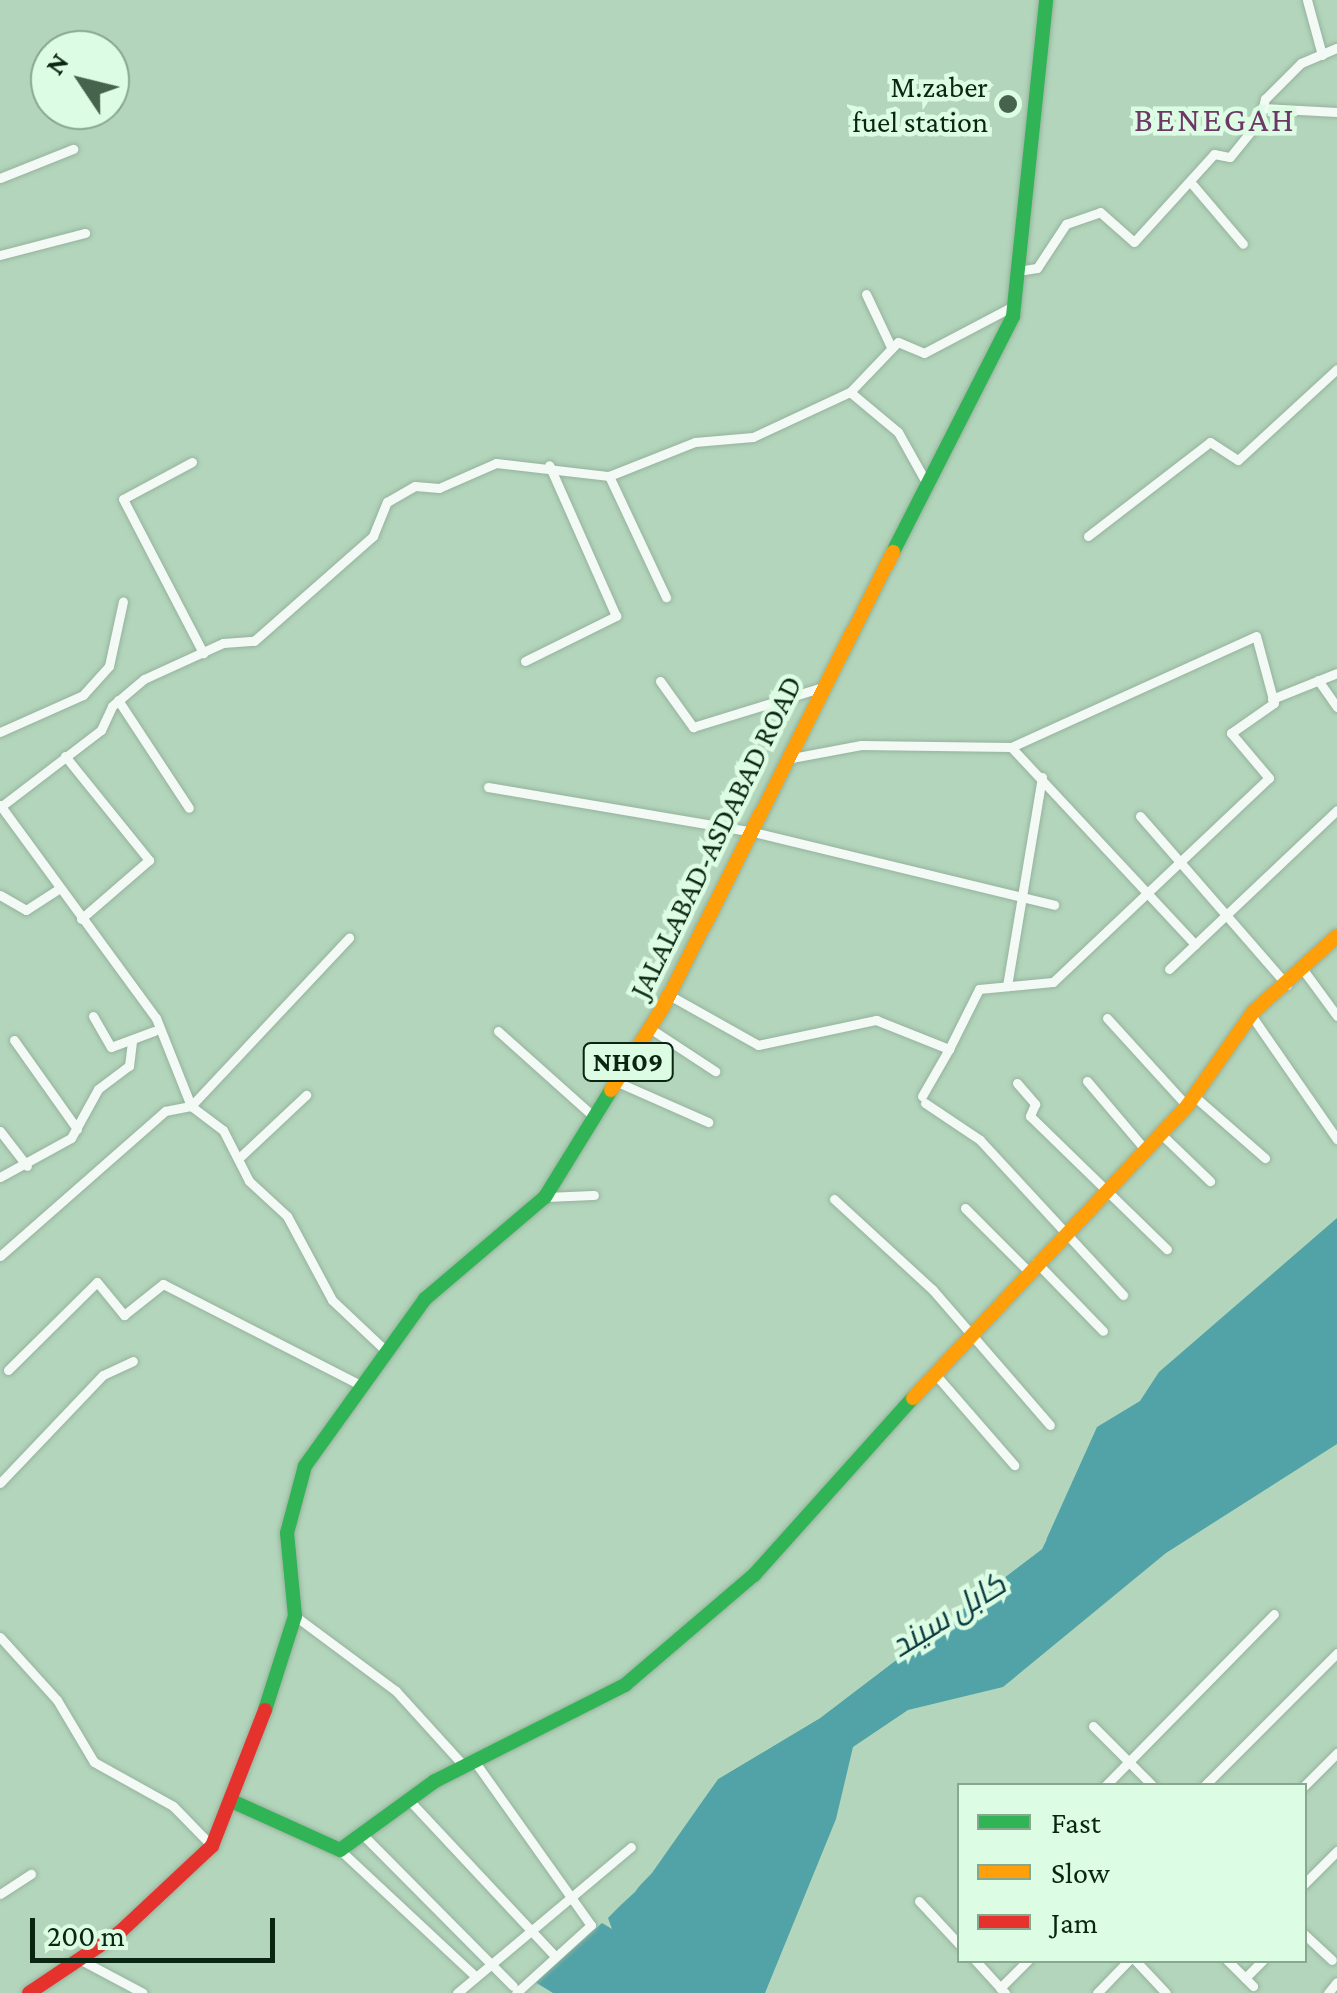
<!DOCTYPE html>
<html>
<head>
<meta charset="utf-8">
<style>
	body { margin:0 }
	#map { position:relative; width:1337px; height:1993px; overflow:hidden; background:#b2d5bb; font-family:"Crimson Pro",Cairo,serif }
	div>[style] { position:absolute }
	.water>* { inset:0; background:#51a3a7 }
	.pier>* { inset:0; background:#b2d5bb; transform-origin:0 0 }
	.roads { filter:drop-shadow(0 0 2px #96b29d) drop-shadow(0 0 2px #96b29d) }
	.street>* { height:9px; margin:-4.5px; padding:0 4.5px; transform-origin:4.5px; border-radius:4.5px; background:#f3f9f5 }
	.fast>* { height:14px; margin:-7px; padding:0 7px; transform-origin:7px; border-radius:7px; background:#30b455 }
	.slow>* { height:14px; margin:-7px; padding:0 7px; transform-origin:7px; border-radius:7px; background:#ff9f0a }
	.jam>* { height:14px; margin:-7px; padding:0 7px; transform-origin:7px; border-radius:7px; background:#e5322d }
	.dots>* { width:28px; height:28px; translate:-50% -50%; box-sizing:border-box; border:5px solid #dcfde3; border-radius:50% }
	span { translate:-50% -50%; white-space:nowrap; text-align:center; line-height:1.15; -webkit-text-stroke:9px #dcfde3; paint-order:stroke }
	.shield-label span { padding:2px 8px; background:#dcfde3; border:2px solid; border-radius:8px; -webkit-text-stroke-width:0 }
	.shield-label { font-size:28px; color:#0a2512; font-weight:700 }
	.poi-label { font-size:30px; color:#0a2512 }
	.right { translate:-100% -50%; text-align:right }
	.street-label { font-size:30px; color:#0a2512 }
	.water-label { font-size:32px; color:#0c3a41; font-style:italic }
	.quarter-label { font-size:35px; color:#6d3867; letter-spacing:2.5px }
	.legend { position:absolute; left:957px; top:1783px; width:350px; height:180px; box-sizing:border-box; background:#dcfde3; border:2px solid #88a78f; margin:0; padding:12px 18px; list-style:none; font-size:30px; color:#0a2512 }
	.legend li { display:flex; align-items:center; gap:20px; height:50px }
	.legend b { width:50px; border:2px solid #88a78f }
	.north { position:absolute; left:30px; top:30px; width:100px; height:100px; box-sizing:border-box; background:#dcfde3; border:2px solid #88a78f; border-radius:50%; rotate:305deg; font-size:28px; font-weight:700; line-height:40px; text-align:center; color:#0a2512 }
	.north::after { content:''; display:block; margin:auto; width:35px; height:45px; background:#45634d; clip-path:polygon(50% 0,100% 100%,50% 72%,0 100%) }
	.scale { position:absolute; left:30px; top:1918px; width:245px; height:45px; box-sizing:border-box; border:5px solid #0a2512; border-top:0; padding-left:12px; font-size:30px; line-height:35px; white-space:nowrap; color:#0a2512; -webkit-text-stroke:8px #dcfde3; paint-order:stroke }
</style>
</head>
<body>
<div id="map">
	<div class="water">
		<i style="clip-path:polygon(1337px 1218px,1337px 1444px,1166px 1553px,1003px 1687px,908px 1710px,853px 1747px,836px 1819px,765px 1993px,524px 1993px,635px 1892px,718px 1779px,820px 1718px,1042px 1549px,1097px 1427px,1140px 1401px,1159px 1372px)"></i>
	</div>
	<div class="pier">
		<i style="left:1337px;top:1213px;width:5px;height:240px;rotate:90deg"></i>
		<i style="clip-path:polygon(1047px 1539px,1042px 1549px,820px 1718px,718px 1779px,652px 1873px,608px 1918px,612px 1929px,602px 1923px,535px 1982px,553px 1993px,519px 1993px,632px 1888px,715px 1775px,817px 1714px)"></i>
	</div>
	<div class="roads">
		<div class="street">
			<i style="left:1307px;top:0;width:57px;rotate:74.7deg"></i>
			<i style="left:1262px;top:108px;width:75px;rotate:3.1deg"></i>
			<i style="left:0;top:178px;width:79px;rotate:-21.7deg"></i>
			<i style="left:1193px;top:185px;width:77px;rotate:49.7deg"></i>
			<i style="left:0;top:255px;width:88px;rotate:-14.5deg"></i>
			<i style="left:1018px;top:271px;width:19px;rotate:-9deg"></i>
			<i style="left:1037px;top:268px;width:53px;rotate:-56.6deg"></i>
			<i style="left:1066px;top:224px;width:36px;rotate:-19deg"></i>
			<i style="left:1100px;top:212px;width:45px;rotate:41.4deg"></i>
			<i style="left:1134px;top:242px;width:119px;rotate:-47.7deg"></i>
			<i style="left:1214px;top:154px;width:16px;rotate:11deg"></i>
			<i style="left:1230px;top:157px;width:48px;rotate:-51deg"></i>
			<i style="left:1260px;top:120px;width:22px;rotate:-77deg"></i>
			<i style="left:1265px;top:99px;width:51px;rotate:-45deg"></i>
			<i style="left:1301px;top:63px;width:39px;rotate:-23deg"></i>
			<i style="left:866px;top:294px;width:59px;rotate:64.7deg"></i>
			<i style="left:850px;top:392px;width:62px;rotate:39.8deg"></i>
			<i style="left:898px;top:432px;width:57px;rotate:60.8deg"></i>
			<i style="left:192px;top:462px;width:78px;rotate:151.8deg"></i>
			<i style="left:123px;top:499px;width:174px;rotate:62.5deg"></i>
			<i style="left:609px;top:476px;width:134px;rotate:64.8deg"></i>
			<i style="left:1088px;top:536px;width:154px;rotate:-37.6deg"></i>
			<i style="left:1210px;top:442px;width:33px;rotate:33deg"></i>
			<i style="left:1238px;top:460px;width:134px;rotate:-42.6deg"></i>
			<i style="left:525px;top:661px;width:102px;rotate:-26.3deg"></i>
			<i style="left:616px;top:616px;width:165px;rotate:-113.9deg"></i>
			<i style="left:1318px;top:680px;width:33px;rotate:55deg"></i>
			<i style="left:660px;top:681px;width:57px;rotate:54.3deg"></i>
			<i style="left:693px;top:727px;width:133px;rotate:-17.1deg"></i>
			<i style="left:1272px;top:699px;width:70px;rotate:-21.8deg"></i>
			<i style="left:118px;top:700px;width:129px;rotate:56.7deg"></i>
			<i style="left:0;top:732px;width:91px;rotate:-24deg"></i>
			<i style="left:83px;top:695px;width:39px;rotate:-48deg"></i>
			<i style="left:109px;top:666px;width:66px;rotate:-77.8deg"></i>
			<i style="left:1011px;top:747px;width:270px;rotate:47deg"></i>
			<i style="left:65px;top:756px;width:134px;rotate:51.1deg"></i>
			<i style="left:149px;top:860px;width:90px;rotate:139.1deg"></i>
			<i style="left:488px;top:787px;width:265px;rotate:9.6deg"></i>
			<i style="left:749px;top:831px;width:314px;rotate:13.6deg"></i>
			<i style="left:0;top:805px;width:264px;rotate:53.8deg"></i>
			<i style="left:156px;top:1018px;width:95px;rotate:68.3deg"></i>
			<i style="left:191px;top:1106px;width:40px;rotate:37deg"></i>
			<i style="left:223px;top:1130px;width:57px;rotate:63deg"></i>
			<i style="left:249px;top:1181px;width:52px;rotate:42.6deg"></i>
			<i style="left:287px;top:1216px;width:95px;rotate:61.8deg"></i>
			<i style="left:332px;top:1300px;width:74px;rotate:43.4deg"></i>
			<i style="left:3px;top:805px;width:123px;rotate:-37.4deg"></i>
			<i style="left:101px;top:730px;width:26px;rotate:-65deg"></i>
			<i style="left:112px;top:706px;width:42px;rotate:-40.2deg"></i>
			<i style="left:144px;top:679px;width:87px;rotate:-24.5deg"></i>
			<i style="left:223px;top:643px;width:31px;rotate:-4deg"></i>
			<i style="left:254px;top:641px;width:159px;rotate:-41.4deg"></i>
			<i style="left:373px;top:536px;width:37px;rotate:-68deg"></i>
			<i style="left:387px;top:502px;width:32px;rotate:-30deg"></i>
			<i style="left:415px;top:486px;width:24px;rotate:5deg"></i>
			<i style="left:439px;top:488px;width:62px;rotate:-23.7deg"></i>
			<i style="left:496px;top:463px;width:114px;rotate:6.6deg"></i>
			<i style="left:609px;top:476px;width:92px;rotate:-21.6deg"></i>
			<i style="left:695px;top:442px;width:58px;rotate:-4.9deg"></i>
			<i style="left:753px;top:437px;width:107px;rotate:-24.9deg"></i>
			<i style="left:850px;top:392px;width:69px;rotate:-46.2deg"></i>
			<i style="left:898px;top:342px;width:28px;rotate:23deg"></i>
			<i style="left:924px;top:353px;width:101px;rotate:-27.8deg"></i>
			<i style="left:1140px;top:816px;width:224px;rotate:49deg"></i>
			<i style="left:0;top:895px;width:30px;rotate:30deg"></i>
			<i style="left:26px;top:910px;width:40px;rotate:-32.9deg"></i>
			<i style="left:1169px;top:969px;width:231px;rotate:-43.4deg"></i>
			<i style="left:1304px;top:971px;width:56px;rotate:53.7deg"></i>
			<i style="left:1007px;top:986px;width:212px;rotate:-80.5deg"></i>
			<i style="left:669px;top:995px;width:102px;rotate:29.3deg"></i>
			<i style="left:758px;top:1045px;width:121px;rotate:-12deg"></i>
			<i style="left:876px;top:1020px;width:79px;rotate:21.7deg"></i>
			<i style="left:949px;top:1049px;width:67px;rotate:-63.4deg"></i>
			<i style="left:979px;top:989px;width:74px;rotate:-5.4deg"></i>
			<i style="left:1053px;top:982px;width:297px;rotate:-43.4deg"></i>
			<i style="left:1269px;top:778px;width:59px;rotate:-130.2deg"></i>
			<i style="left:1231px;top:733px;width:52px;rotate:-34.9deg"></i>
			<i style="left:1274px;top:703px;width:69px;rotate:-105deg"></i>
			<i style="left:1256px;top:636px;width:269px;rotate:155.6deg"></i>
			<i style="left:1011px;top:747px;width:150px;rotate:-179.2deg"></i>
			<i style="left:861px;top:745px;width:75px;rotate:169.3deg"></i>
			<i style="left:1251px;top:1015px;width:151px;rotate:55.3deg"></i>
			<i style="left:93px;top:1016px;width:36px;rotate:60deg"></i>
			<i style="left:111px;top:1047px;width:46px;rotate:-20.4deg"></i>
			<i style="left:1107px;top:1018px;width:119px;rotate:47.7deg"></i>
			<i style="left:651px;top:1029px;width:77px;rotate:33.3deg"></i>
			<i style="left:498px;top:1031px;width:127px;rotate:41.8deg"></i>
			<i style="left:14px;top:1040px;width:109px;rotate:54.7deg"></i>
			<i style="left:615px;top:1081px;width:102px;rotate:23.8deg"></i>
			<i style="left:1087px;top:1081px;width:87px;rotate:49.7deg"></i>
			<i style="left:1017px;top:1083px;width:28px;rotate:49deg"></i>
			<i style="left:1035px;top:1104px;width:13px;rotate:113deg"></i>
			<i style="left:1030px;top:1116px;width:191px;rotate:44.2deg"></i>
			<i style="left:922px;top:1096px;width:54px;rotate:-60.1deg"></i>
			<i style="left:1195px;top:1097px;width:93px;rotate:41.1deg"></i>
			<i style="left:925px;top:1103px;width:66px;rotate:33.9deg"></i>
			<i style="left:980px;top:1140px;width:211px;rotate:47.3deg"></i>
			<i style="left:0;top:1131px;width:44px;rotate:52.4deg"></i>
			<i style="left:1159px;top:1132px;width:71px;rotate:43.9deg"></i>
			<i style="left:240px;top:1157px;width:91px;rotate:-43.2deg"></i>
			<i style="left:0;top:1177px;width:81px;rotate:-28.8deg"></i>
			<i style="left:71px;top:1138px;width:56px;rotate:-61.1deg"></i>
			<i style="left:98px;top:1089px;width:39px;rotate:-37deg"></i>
			<i style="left:129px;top:1066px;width:26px;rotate:-83deg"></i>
			<i style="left:545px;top:1197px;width:49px;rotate:-2.3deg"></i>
			<i style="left:834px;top:1199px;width:133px;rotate:42.6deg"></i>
			<i style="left:932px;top:1289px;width:180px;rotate:49.1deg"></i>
			<i style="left:965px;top:1208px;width:89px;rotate:45deg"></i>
			<i style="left:0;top:1256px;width:220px;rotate:-41.3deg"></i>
			<i style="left:165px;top:1111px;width:26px;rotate:-11deg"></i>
			<i style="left:191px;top:1106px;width:231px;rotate:-46.8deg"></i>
			<i style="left:1036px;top:1262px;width:96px;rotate:45.8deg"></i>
			<i style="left:8px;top:1370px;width:125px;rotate:-44.7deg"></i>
			<i style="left:97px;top:1282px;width:43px;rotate:50.7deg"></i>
			<i style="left:124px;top:1315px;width:50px;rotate:-38.5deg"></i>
			<i style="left:163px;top:1284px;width:219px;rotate:27.1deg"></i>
			<i style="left:935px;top:1374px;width:121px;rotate:49deg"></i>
			<i style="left:0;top:1483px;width:149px;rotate:-46.4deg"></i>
			<i style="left:103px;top:1375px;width:33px;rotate:-25deg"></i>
			<i style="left:295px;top:1616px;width:126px;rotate:36.6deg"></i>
			<i style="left:396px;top:1691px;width:103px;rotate:47.8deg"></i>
			<i style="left:0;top:1637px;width:85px;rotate:47.9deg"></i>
			<i style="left:57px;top:1700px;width:72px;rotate:59.2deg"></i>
			<i style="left:94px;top:1762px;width:90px;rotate:29.1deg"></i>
			<i style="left:173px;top:1806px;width:56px;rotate:45.7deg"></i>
			<i style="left:1093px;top:1726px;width:85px;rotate:45deg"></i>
			<i style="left:475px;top:1762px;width:200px;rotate:54.6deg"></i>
			<i style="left:591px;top:1925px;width:101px;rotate:137.8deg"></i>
			<i style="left:1105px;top:1786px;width:241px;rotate:-45.5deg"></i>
			<i style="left:1204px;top:1786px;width:188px;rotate:-45deg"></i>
			<i style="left:1304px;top:1786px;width:47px;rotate:-45deg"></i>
			<i style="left:409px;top:1800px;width:211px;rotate:46.9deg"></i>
			<i style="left:362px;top:1834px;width:214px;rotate:45.2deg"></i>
			<i style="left:340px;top:1850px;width:185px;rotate:43deg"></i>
			<i style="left:1304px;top:1884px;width:47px;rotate:-45deg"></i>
			<i style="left:0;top:1894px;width:37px;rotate:-33deg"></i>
			<i style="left:919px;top:1901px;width:59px;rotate:47.1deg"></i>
			<i style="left:1304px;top:1934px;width:38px;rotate:43deg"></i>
			<i style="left:79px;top:1959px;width:72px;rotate:28deg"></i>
			<i style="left:975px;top:1960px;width:45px;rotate:47.7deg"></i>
			<i style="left:1135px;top:1960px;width:45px;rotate:46.8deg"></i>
			<i style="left:1227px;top:1960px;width:37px;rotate:45deg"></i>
			<i style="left:1245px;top:1978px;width:25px;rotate:-45deg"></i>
			<i style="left:1000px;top:1988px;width:40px;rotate:-45deg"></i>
			<i style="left:457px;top:1993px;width:227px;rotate:-40deg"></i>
			<i style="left:1097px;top:1993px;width:46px;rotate:-45.9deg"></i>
			<i style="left:1328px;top:1993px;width:14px;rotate:-51deg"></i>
		</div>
		<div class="fast">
			<i style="left:893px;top:552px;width:265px;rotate:-63deg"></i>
			<i style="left:1013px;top:316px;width:318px;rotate:-84deg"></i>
			<i style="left:265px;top:1710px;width:99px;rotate:-72.3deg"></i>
			<i style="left:295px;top:1616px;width:83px;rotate:-95.5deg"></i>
			<i style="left:287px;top:1533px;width:69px;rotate:-75deg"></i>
			<i style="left:305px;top:1466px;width:206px;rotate:-54.3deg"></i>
			<i style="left:425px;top:1299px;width:157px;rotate:-40.4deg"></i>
			<i style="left:545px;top:1197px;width:126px;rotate:-58.3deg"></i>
			<i style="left:236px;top:1803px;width:114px;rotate:24.3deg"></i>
			<i style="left:340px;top:1850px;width:117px;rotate:-36deg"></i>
			<i style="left:435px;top:1781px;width:213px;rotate:-26.8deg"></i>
			<i style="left:625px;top:1685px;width:170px;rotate:-40.5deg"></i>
			<i style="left:754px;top:1575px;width:238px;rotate:-48.1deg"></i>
		</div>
		<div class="slow">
			<i style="left:611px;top:1090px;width:98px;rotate:-57.9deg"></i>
			<i style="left:663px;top:1007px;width:510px;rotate:-63.18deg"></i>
			<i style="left:913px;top:1398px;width:400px;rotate:-46.8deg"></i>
			<i style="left:1187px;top:1106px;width:115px;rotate:-54.9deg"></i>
			<i style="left:1253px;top:1012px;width:113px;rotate:-42.1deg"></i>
		</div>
		<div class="jam">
			<i style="left:29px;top:1993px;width:110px;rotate:-33.8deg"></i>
			<i style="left:120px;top:1932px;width:126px;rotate:-43.1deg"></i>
			<i style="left:212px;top:1846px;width:146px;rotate:-68.7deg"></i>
		</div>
	</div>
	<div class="dots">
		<i style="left:1008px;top:104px;background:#45634d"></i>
	</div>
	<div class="shield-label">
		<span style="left:628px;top:1062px">NH09</span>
	</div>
	<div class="poi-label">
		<span class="right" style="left:988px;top:104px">M.zaber<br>fuel station</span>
	</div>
	<div class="street-label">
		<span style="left:716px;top:837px;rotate:-64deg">JALALABAD-ASDABAD ROAD</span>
	</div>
	<div class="water-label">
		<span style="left:948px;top:1615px;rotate:-32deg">کابل سيند</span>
	</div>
	<div class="quarter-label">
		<span style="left:1215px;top:120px">BENEGAH</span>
	</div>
	<ul class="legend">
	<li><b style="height:12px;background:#30b455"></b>Fast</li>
	<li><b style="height:12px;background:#ff9f0a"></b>Slow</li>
	<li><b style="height:12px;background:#e5322d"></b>Jam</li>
	</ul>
	<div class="north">N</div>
	<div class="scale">200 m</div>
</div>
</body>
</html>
